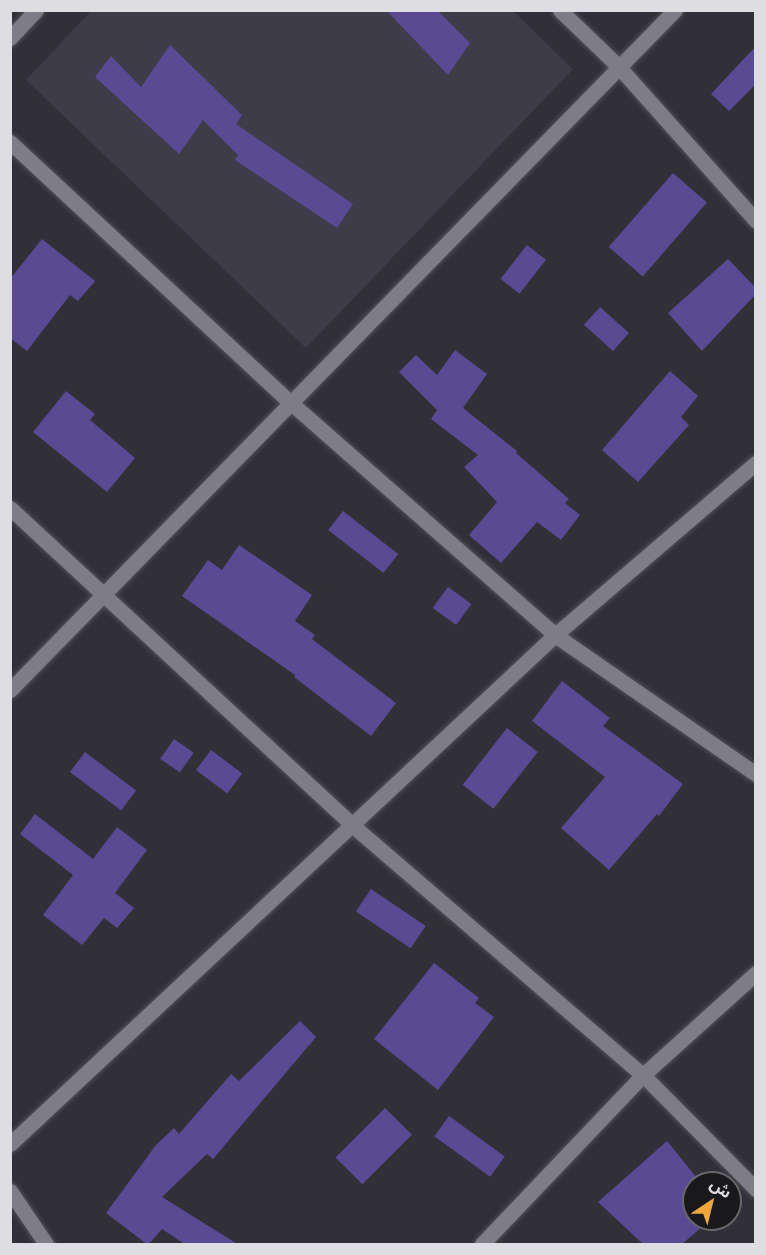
<!DOCTYPE html>
<html>
<head>
<meta charset="utf-8">
<style>
	body { margin:0 }
	#map { position:relative; width:766px; height:1255px; overflow:hidden; background:#313038; font-family:Ubuntu,"Noto Sans Arabic",sans-serif }
	div>[style] { position:absolute }
	.built>* { inset:0; background:#3d3c48 }
	.building>* { inset:0; background:#594a93; transform-origin:0 0 }
	.roads { filter:drop-shadow(0 0 2px #504f56) drop-shadow(0 0 2px #504f56) }
	.minor>* { height:15px; margin:-7.5px; padding:0 7.5px; transform-origin:7.5px; border-radius:7.5px; background:#7e7d86 }
	span { translate:-50% -50%; white-space:nowrap; text-align:center; line-height:1.15; -webkit-text-stroke:5px #19191c; paint-order:stroke }
	.frame { position:absolute; inset:0; border:12px solid #dddde2; pointer-events:none }
	.north { position:absolute; left:682px; top:1171px; width:60px; height:60px; box-sizing:border-box; background:#19191c; border:2px solid #67676b; border-radius:50%; rotate:35deg; font-size:16px; font-weight:700; line-height:24px; text-align:center; color:#dddde2 }
	.north::after { content:''; display:block; margin:auto; width:21px; height:27px; background:#efa73d; clip-path:polygon(50% 0,100% 100%,50% 72%,0 100%) }
</style>
</head>
<body>
<div id="map">
	<div class="built">
		<i style="clip-path:polygon(92px 10px,513px 11px,573px 69px,306px 348px,26px 80px)"></i>
	</div>
	<div class="building">
		<i style="clip-path:polygon(386px 10px,437px 10px,470px 43px,448px 75px)"></i>
		<i style="clip-path:polygon(170px 45px,242px 115px,236px 124px,353px 204px,337px 228px,235px 160px,238px 155px,203px 120px,179px 154px,95px 77px,111px 56px,141px 87px)"></i>
		<i style="clip-path:polygon(756px 46px,756px 84px,729px 111px,711px 94px)"></i>
		<i style="left:673px;top:173px;width:45px;height:98px;rotate:41deg"></i>
		<i style="clip-path:polygon(42px 239px,95px 281px,78px 301px,70px 295px,27px 351px,10px 338px,10px 279px)"></i>
		<i style="left:527px;top:245px;width:24px;height:43px;rotate:38deg"></i>
		<i style="clip-path:polygon(728px 259px,756px 288px,756px 294px,702px 351px,668px 313px)"></i>
		<i style="left:600px;top:307px;width:39px;height:24px;rotate:42deg"></i>
		<i style="clip-path:polygon(455px 350px,487px 374px,463px 408px,517px 451px,516px 453px,569px 499px,565px 503px,580px 515px,561px 540px,537px 522px,501px 563px,469px 535px,497px 502px,464px 467px,478px 455px,431px 419px,437px 410px,399px 372px,416px 355px,437px 375px)"></i>
		<i style="clip-path:polygon(670px 371px,698px 396px,681px 417px,689px 425px,638px 482px,602px 450px)"></i>
		<i style="clip-path:polygon(66px 391px,95px 414px,90px 420px,135px 458px,107px 492px,33px 432px)"></i>
		<i style="left:343px;top:511px;width:70px;height:24px;rotate:38deg"></i>
		<i style="clip-path:polygon(239px 545px,312px 595px,295px 621px,315px 635px,312px 639px,396px 703px,371px 736px,294px 677px,295px 675px,182px 596px,208px 560px,222px 570px)"></i>
		<i style="left:448px;top:587px;width:29px;height:26px;rotate:36deg"></i>
		<i style="clip-path:polygon(562px 681px,610px 718px,603px 726px,683px 784px,659px 816px,657px 814px,609px 870px,561px 828px,605px 777px,532px 721px)"></i>
		<i style="left:507px;top:728px;width:39px;height:72px;rotate:38deg"></i>
		<i style="left:174px;top:739px;width:24px;height:24px;rotate:35deg"></i>
		<i style="left:211px;top:750px;width:39px;height:25px;rotate:37deg"></i>
		<i style="left:85px;top:752px;width:64px;height:25px;rotate:37deg"></i>
		<i style="clip-path:polygon(35px 814px,93px 859px,117px 827px,147px 850px,115px 893px,134px 908px,117px 928px,104px 918px,82px 945px,43px 915px,73px 875px,20px 834px)"></i>
		<i style="left:371px;top:889px;width:66px;height:27px;rotate:34deg"></i>
		<i style="clip-path:polygon(434px 963px,479px 998px,475px 1003px,494px 1017px,438px 1090px,374px 1039px)"></i>
		<i style="clip-path:polygon(300px 1021px,316px 1037px,213px 1159px,207px 1154px,162px 1197px,239px 1245px,186px 1245px,162px 1229px,148px 1245px,106px 1213px,156px 1145px,174px 1128px,179px 1134px,231px 1074px,239px 1081px)"></i>
		<i style="left:385px;top:1108px;width:38px;height:70px;rotate:45deg"></i>
		<i style="left:449px;top:1116px;width:69px;height:25px;rotate:36deg"></i>
		<i style="clip-path:polygon(667px 1141px,701px 1183px,694px 1183px,694px 1219px,711px 1219px,681px 1245px,644px 1245px,598px 1202px)"></i>
	</div>
	<div class="roads">
		<div class="minor">
			<i style="left:560px;top:10px;width:82px;rotate:44deg"></i>
			<i style="left:619px;top:67px;width:206px;rotate:48.3deg"></i>
			<i style="left:10px;top:38px;width:38px;rotate:-47deg"></i>
			<i style="left:10px;top:142px;width:382px;rotate:42.9deg"></i>
			<i style="left:290px;top:402px;width:353px;rotate:41.3deg"></i>
			<i style="left:555px;top:635px;width:244px;rotate:34.7deg"></i>
			<i style="left:10px;top:508px;width:466px;rotate:42.8deg"></i>
			<i style="left:352px;top:825px;width:384px;rotate:40.7deg"></i>
			<i style="left:643px;top:1075px;width:161px;rotate:45.3deg"></i>
			<i style="left:10px;top:690px;width:951px;rotate:-45.64deg"></i>
			<i style="left:10px;top:1144px;width:746px;rotate:-43.04deg"></i>
			<i style="left:555px;top:635px;width:265px;rotate:-40.6deg"></i>
			<i style="left:10px;top:1191px;width:64px;rotate:55.8deg"></i>
			<i style="left:482px;top:1244px;width:233px;rotate:-46.4deg"></i>
			<i style="left:643px;top:1075px;width:152px;rotate:-42.1deg"></i>
		</div>
	</div>
	<div class="frame"></div>
	<div class="north">ش</div>
</div>
</body>
</html>
